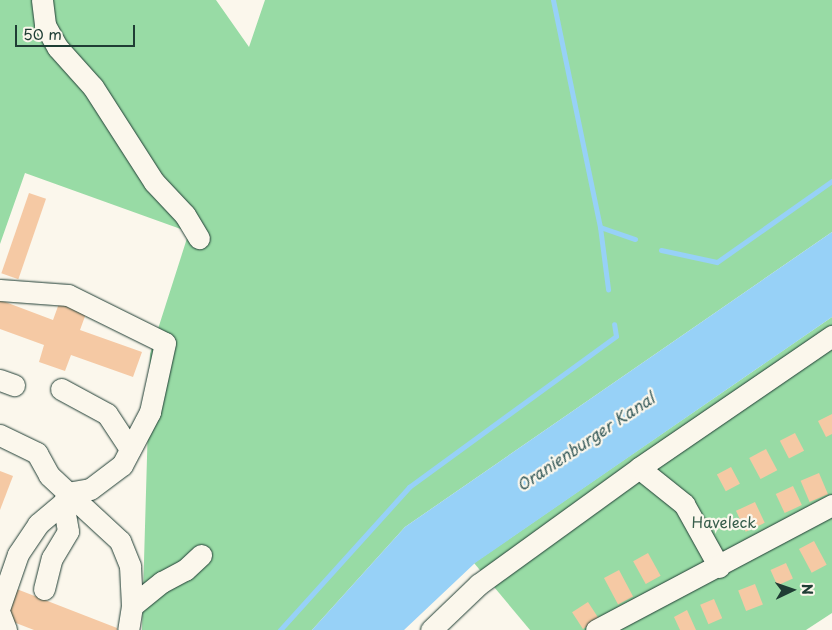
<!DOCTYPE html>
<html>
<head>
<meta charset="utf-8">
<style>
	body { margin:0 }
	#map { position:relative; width:832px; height:630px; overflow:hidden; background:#fbf7ec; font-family:"Playpen Sans",sans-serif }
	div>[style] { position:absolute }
	.green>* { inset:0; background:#98dba5 }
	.water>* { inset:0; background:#97d1f7 }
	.stream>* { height:5px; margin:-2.5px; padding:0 2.5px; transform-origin:2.5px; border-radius:2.5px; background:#97d1f7 }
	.building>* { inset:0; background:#f5c9a4; transform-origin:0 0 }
	.roads { filter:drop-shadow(0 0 1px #1f3d34) drop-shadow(0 0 1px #1f3d34) }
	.minor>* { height:21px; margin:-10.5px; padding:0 10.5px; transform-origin:10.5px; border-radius:10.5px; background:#fbf7ec }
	span { translate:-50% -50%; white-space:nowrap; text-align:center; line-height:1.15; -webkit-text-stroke:4.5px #fbf7ec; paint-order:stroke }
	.park-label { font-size:15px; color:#375d4b }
	.water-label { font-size:16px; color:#375b5b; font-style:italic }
	.north { position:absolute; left:767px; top:565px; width:50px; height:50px; -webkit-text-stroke:4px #fbf7ec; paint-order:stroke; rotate:87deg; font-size:14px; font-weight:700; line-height:20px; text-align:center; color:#1f3d34 }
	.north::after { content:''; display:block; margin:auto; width:18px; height:22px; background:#1f3d34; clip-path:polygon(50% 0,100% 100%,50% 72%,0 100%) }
	.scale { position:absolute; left:15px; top:25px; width:120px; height:22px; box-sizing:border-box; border:2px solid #1f3d34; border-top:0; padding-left:6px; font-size:15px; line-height:18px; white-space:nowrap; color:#1f3d34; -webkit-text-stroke:4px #fbf7ec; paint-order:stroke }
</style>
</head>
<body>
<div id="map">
	<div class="green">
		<i style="clip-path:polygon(0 0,216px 0,249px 47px,265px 0,832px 0,832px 232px,405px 527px,312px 630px,142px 630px,150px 354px,189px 232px,25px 173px,0 244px)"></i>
		<i style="clip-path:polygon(832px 317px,832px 613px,806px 630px,530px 630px,474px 563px)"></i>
	</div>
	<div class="water">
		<i style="clip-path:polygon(832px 232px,832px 317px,475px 563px,404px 630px,312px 630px,405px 527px)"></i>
	</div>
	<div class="stream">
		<i style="left:553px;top:0;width:232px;rotate:78.3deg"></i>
		<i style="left:600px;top:227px;width:63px;rotate:82.6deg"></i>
		<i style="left:600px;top:227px;width:37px;rotate:19deg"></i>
		<i style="left:661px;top:250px;width:57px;rotate:12.1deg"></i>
		<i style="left:717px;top:262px;width:141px;rotate:-35.2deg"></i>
		<i style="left:280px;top:630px;width:193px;rotate:-47.9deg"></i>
		<i style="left:409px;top:487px;width:256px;rotate:-36.1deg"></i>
		<i style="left:616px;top:336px;width:12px;rotate:-99deg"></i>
	</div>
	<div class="building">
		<i style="left:29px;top:193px;width:18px;height:85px;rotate:19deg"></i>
		<i style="clip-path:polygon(61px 298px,88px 308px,80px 330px,142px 352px,133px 377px,71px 355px,65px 371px,39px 362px,44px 345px,0 329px,0 300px,53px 320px)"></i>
		<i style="clip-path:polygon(832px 414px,832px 434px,826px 437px,818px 421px)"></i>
		<i style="left:795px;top:433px;width:20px;height:17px;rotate:63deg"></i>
		<i style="left:766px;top:449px;width:24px;height:19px;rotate:62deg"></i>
		<i style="left:731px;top:467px;width:19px;height:16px;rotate:62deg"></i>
		<i style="clip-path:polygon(0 471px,13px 476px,0 510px)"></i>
		<i style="left:819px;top:473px;width:23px;height:20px;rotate:67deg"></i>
		<i style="left:793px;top:486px;width:21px;height:19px;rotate:65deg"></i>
		<i style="left:755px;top:502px;width:23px;height:21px;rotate:65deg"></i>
		<i style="left:814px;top:541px;width:27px;height:17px;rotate:62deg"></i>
		<i style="left:648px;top:553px;width:26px;height:17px;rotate:61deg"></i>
		<i style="left:786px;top:563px;width:17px;height:17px;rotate:66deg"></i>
		<i style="left:619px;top:570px;width:30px;height:17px;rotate:62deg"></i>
		<i style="left:755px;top:584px;width:22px;height:18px;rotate:69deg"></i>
		<i style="clip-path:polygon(14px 588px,117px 628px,117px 630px,34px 630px,3px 618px)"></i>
		<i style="left:714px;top:599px;width:21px;height:15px;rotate:67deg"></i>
		<i style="left:588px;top:602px;width:20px;height:19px;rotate:57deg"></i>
		<i style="clip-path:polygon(687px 610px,696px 630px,680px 630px,674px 617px)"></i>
	</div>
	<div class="roads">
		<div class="minor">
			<i style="left:42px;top:0;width:25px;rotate:83deg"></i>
			<i style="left:45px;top:25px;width:26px;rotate:61deg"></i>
			<i style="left:58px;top:48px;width:52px;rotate:48.1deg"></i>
			<i style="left:93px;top:87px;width:113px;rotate:57.3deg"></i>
			<i style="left:154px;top:182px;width:45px;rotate:46.8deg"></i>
			<i style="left:185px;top:215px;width:27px;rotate:59deg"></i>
			<i style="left:0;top:290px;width:68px;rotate:4.2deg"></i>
			<i style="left:68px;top:295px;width:108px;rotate:26.3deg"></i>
			<i style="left:165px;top:343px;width:71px;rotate:102.3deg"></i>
			<i style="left:150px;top:412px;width:60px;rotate:117.8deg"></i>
			<i style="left:122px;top:465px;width:40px;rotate:143deg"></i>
			<i style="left:90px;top:489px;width:22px;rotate:170deg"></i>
			<i style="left:68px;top:493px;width:26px;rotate:-137deg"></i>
			<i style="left:49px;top:475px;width:25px;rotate:-119deg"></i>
			<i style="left:37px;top:453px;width:41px;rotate:-154.1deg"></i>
			<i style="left:0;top:380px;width:15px;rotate:20deg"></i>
			<i style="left:61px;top:389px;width:52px;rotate:28.5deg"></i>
			<i style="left:107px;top:414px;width:42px;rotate:56.7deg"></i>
			<i style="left:639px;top:468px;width:58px;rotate:38.7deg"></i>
			<i style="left:684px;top:504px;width:72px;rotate:60.9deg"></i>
			<i style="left:44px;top:589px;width:32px;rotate:-76deg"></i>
			<i style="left:52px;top:558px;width:31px;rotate:-59deg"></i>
			<i style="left:68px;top:531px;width:28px;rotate:-100deg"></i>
			<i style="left:63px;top:503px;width:11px;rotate:-63deg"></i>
			<i style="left:68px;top:493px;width:71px;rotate:42.7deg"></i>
			<i style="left:120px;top:541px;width:27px;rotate:68deg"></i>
			<i style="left:130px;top:566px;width:40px;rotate:87.1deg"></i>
			<i style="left:132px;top:606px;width:24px;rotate:99deg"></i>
			<i style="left:0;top:606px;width:55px;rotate:-70.9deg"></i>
			<i style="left:18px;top:554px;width:36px;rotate:-56deg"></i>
			<i style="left:38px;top:524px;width:33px;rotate:-40deg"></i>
			<i style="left:132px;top:606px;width:38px;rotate:-39deg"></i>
			<i style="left:162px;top:582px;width:26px;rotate:-28deg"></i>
			<i style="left:185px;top:570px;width:22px;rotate:-43deg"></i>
			<i style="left:0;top:614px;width:17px;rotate:69deg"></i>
			<i style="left:431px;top:630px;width:66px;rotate:-43.8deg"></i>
			<i style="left:479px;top:584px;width:198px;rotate:-35.9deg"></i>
			<i style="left:639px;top:468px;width:234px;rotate:-34.4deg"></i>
			<i style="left:596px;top:630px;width:267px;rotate:-27.9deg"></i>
		</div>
	</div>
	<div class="park-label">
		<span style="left:724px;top:522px">Haveleck</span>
	</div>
	<div class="water-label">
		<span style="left:585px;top:441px;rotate:-34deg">Oranienburger Kanal</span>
	</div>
	<div class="north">N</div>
	<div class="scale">50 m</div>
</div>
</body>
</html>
